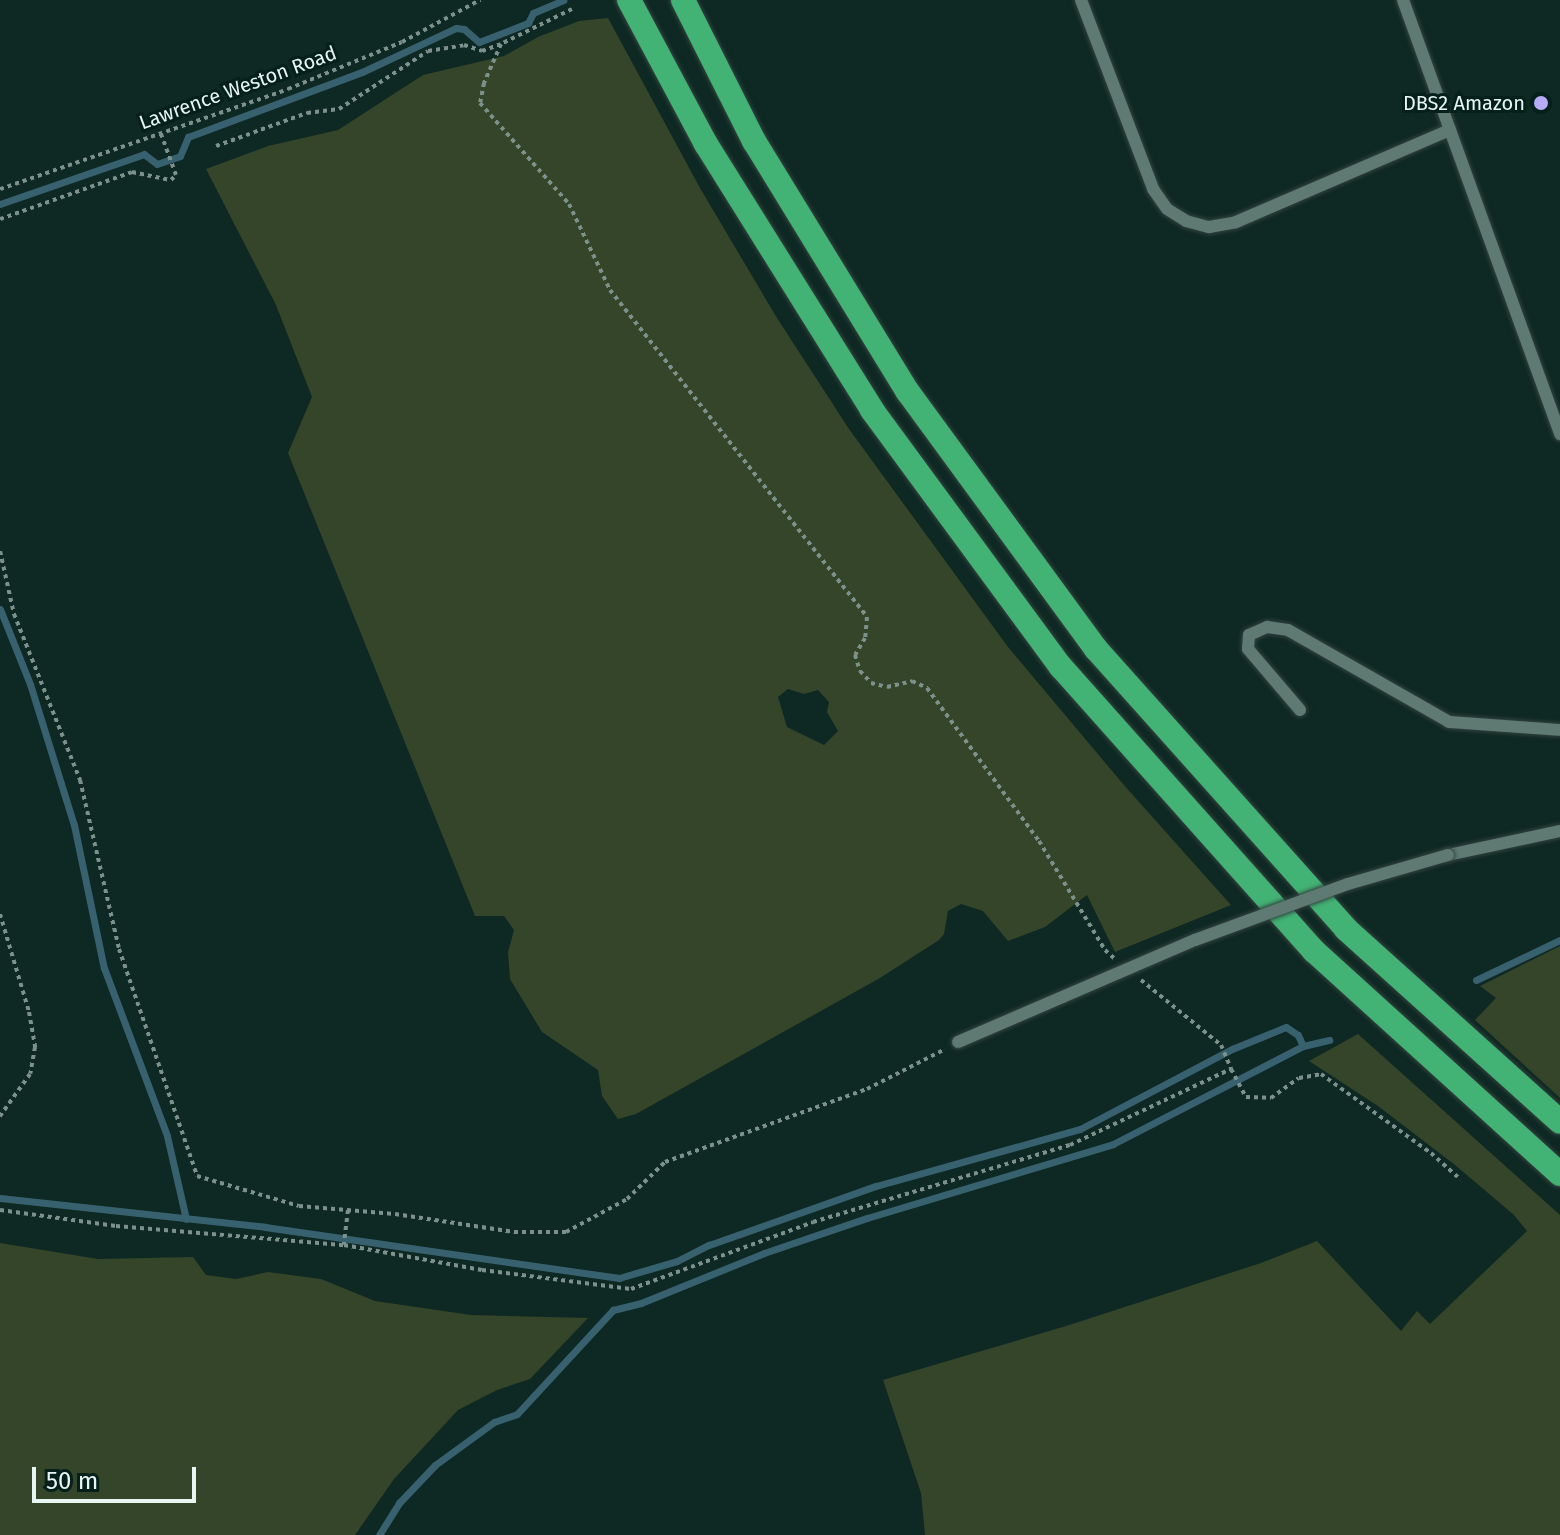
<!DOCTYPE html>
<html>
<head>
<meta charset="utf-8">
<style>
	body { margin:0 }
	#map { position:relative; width:1560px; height:1535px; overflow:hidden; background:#0e2823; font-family:"Fira Sans",sans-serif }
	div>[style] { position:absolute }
	.green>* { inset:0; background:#354529 }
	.stream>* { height:7px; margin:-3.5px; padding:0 3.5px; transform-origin:3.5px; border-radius:3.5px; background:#38616f }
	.path>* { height:4px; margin-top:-2px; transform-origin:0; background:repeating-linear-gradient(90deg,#7c918c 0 4px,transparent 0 8px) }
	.roads { filter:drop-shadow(0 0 2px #33433f) drop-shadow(0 0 2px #33433f) }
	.lane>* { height:12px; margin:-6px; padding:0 6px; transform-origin:6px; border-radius:6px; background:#5e7a73 }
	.highway>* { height:24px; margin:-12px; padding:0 12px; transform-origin:12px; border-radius:12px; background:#42b374 }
	.bridges { filter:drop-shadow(0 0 2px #33433f) drop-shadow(0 0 2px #33433f) }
	.lane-bridge>* { height:12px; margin:-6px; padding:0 6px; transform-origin:6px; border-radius:6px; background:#5e7a73 }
	.dots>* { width:22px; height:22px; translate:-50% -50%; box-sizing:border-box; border:4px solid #051f1a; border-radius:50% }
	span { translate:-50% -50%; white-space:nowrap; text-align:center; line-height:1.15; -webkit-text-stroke:6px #051f1a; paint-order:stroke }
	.street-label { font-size:20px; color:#e7f6f2 }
	.poi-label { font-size:20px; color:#e7f6f2 }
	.right { translate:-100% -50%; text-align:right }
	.scale { position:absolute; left:32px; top:1467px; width:164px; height:36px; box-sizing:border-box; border:4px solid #e7f6f2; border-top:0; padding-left:10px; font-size:24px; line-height:28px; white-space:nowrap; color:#e7f6f2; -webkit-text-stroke:6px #051f1a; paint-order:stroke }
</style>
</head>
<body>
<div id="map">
	<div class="green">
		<i style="clip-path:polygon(evenodd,608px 18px,700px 188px,777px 318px,849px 429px,1008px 647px,1123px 784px,1231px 905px,1115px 952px,1087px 895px,1045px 927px,1008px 941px,983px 911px,961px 904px,948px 911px,944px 934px,939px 940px,880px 978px,636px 1114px,618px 1119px,602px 1096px,598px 1070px,542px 1032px,510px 979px,508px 952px,514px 930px,504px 916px,475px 916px,288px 453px,312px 397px,276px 305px,206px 169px,268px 146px,338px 130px,423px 75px,504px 56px,538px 37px,579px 21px,608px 18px,788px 689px,804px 694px,818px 690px,829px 702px,827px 712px,838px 731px,824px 745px,787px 727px,778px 697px,788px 689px)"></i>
		<i style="clip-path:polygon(1560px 946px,1560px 1098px,1475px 1020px,1496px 998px,1480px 986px)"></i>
		<i style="clip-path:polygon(1358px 1034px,1560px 1215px,1560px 1535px,925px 1535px,921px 1493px,883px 1380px,1066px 1326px,1261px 1263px,1317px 1241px,1401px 1331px,1417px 1311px,1430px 1324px,1527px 1231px,1514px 1215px,1455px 1165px,1378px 1106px,1309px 1061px)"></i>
		<i style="clip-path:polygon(0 1243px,98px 1259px,193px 1257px,206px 1275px,236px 1279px,268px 1272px,321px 1279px,375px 1301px,471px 1315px,588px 1318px,530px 1379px,497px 1390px,458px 1410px,394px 1479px,355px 1535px,0 1535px)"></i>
	</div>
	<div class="stream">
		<i style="left:0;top:204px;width:152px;rotate:-19.1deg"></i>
		<i style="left:144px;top:154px;width:16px;rotate:38deg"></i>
		<i style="left:157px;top:164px;width:24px;rotate:-19deg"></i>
		<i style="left:180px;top:156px;width:21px;rotate:-67deg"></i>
		<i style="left:188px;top:137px;width:186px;rotate:-20.5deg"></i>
		<i style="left:362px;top:72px;width:104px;rotate:-25.1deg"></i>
		<i style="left:456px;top:28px;width:8px;rotate:7deg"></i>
		<i style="left:464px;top:29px;width:20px;rotate:41deg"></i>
		<i style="left:479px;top:42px;width:53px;rotate:-21.2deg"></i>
		<i style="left:528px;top:23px;width:11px;rotate:-63deg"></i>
		<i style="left:533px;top:13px;width:33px;rotate:-23deg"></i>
		<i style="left:0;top:609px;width:81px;rotate:68.2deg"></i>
		<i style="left:30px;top:684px;width:148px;rotate:72.7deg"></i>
		<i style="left:74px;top:825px;width:146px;rotate:78.2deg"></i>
		<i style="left:104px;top:968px;width:179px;rotate:69.4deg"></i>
		<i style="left:167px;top:1136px;width:85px;rotate:77.1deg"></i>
		<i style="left:1476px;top:980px;width:93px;rotate:-25.5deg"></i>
		<i style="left:0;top:1198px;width:267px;rotate:6.2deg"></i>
		<i style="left:265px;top:1227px;width:358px;rotate:8.2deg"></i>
		<i style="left:619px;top:1278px;width:60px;rotate:-16.3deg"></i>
		<i style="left:677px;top:1261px;width:36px;rotate:-27deg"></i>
		<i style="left:709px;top:1245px;width:177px;rotate:-19.5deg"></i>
		<i style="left:876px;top:1186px;width:212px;rotate:-15.6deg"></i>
		<i style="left:1080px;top:1129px;width:172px;rotate:-27.8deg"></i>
		<i style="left:1232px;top:1049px;width:58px;rotate:-22.2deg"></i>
		<i style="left:1286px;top:1027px;width:14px;rotate:34deg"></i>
		<i style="left:1298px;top:1035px;width:12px;rotate:66deg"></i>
		<i style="left:379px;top:1535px;width:38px;rotate:-58deg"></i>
		<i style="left:399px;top:1503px;width:52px;rotate:-46.5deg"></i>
		<i style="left:435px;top:1465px;width:73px;rotate:-36.1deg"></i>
		<i style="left:494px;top:1422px;width:24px;rotate:-19deg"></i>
		<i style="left:517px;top:1414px;width:142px;rotate:-47.3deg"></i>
		<i style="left:613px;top:1310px;width:29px;rotate:-14deg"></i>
		<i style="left:641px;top:1303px;width:133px;rotate:-22.1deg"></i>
		<i style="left:764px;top:1253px;width:109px;rotate:-18.8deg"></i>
		<i style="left:867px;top:1218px;width:257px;rotate:-16.7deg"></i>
		<i style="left:1113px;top:1144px;width:214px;rotate:-27.3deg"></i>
		<i style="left:1303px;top:1046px;width:27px;rotate:-13deg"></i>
	</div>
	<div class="path">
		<i style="left:572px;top:9px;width:79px;rotate:153.8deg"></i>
		<i style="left:501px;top:44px;width:43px;rotate:113.6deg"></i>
		<i style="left:484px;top:83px;width:20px;rotate:101deg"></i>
		<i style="left:480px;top:103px;width:135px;rotate:48.6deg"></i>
		<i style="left:569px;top:204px;width:95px;rotate:64.5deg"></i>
		<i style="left:610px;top:290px;width:416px;rotate:51.8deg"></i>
		<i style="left:867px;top:617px;width:21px;rotate:95deg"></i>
		<i style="left:865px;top:638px;width:20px;rotate:120deg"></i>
		<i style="left:855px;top:655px;width:17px;rotate:73deg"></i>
		<i style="left:860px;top:671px;width:16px;rotate:47deg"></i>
		<i style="left:871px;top:683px;width:16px;rotate:14deg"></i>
		<i style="left:887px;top:687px;width:26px;rotate:-13deg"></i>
		<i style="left:912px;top:681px;width:17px;rotate:25deg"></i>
		<i style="left:927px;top:688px;width:190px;rotate:53.8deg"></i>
		<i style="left:1039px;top:841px;width:127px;rotate:58.8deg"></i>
		<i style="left:1105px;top:950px;width:13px;rotate:42deg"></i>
		<i style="left:216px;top:146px;width:97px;rotate:-19.9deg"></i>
		<i style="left:307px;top:113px;width:32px;rotate:-7deg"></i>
		<i style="left:339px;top:109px;width:106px;rotate:-33.1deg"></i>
		<i style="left:428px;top:51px;width:36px;rotate:-9deg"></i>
		<i style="left:464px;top:45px;width:19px;rotate:18deg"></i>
		<i style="left:482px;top:51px;width:20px;rotate:-20deg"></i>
		<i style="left:0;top:189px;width:305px;rotate:-19.1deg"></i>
		<i style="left:288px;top:89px;width:123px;rotate:-22.4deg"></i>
		<i style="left:402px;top:42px;width:89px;rotate:-28.3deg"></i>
		<i style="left:0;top:219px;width:140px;rotate:-19.6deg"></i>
		<i style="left:132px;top:172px;width:40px;rotate:12deg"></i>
		<i style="left:171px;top:180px;width:7px;rotate:-45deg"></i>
		<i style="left:176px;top:175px;width:44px;rotate:-110.1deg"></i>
		<i style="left:0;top:551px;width:65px;rotate:77.5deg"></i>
		<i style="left:14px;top:614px;width:179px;rotate:68.3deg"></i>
		<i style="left:80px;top:780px;width:173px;rotate:77deg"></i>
		<i style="left:119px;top:949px;width:240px;rotate:71deg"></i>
		<i style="left:197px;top:1176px;width:106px;rotate:16.4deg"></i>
		<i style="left:299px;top:1206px;width:96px;rotate:4.8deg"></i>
		<i style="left:395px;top:1214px;width:120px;rotate:8.6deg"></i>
		<i style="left:514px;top:1232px;width:52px"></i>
		<i style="left:566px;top:1232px;width:69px;rotate:-28.4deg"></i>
		<i style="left:627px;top:1199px;width:53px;rotate:-44.2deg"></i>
		<i style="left:665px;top:1162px;width:215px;rotate:-19.9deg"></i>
		<i style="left:867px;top:1089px;width:88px;rotate:-27.1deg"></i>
		<i style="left:0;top:914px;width:102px;rotate:73.5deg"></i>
		<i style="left:29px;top:1012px;width:36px;rotate:80deg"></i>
		<i style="left:35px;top:1047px;width:27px;rotate:100deg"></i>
		<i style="left:30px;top:1074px;width:52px;rotate:125.5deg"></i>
		<i style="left:1141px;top:980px;width:103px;rotate:39.1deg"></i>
		<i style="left:1221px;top:1045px;width:26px;rotate:67deg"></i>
		<i style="left:0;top:1210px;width:117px;rotate:7.9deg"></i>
		<i style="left:116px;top:1226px;width:229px;rotate:4.8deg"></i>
		<i style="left:348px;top:1210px;width:35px;rotate:97deg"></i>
		<i style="left:344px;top:1245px;width:140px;rotate:10.3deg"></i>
		<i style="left:482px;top:1270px;width:150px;rotate:7.3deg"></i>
		<i style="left:631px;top:1289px;width:194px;rotate:-20.2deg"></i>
		<i style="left:813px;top:1222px;width:268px;rotate:-16.7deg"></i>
		<i style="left:1070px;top:1145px;width:178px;rotate:-25.3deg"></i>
		<i style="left:1231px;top:1069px;width:32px;rotate:62deg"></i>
		<i style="left:1246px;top:1097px;width:25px;rotate:2deg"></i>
		<i style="left:1271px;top:1098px;width:34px;rotate:-36deg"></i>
		<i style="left:1299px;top:1078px;width:22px;rotate:-10deg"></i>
		<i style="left:1321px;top:1074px;width:135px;rotate:35.7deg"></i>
		<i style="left:1431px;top:1153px;width:40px;rotate:42deg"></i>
	</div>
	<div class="roads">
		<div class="lane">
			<i style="left:1081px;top:0;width:202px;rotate:69.1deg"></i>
			<i style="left:1153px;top:189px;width:24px;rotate:55deg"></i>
			<i style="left:1167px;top:209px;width:22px;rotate:32deg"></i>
			<i style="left:1186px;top:221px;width:24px;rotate:15deg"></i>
			<i style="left:1209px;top:227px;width:27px;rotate:-10deg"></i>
			<i style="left:1236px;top:222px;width:233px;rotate:-23.3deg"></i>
			<i style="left:1403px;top:0;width:462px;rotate:70.1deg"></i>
			<i style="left:1300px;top:710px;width:80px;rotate:-130.4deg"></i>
			<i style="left:1248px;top:649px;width:14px;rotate:-86deg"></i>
			<i style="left:1249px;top:635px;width:20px;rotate:-24deg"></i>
			<i style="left:1267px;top:627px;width:21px;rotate:8deg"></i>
			<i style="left:1288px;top:630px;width:185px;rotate:29.7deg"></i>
			<i style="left:1449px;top:722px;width:111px;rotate:4.1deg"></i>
			<i style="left:1448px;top:855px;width:115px;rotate:-12.1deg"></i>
		</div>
		<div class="highway">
			<i style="left:629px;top:0;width:163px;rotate:61.9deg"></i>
			<i style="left:706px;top:144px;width:314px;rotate:58deg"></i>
			<i style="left:872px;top:410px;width:319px;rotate:53.7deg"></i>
			<i style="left:1061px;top:667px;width:380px;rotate:48.3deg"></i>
			<i style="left:1314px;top:951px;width:332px;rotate:42.2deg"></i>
			<i style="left:683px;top:0;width:158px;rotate:63.3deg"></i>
			<i style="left:754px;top:141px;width:294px;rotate:58.5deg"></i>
			<i style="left:908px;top:392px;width:318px;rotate:53.8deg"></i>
			<i style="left:1096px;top:649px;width:375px;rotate:48.2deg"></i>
			<i style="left:1346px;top:929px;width:288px;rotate:42deg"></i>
		</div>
	</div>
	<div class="bridges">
		<div class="lane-bridge">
			<i style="left:958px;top:1042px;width:258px;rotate:-23.3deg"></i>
			<i style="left:1195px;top:940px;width:163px;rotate:-20.1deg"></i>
			<i style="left:1348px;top:884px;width:104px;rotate:-16.2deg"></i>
		</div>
	</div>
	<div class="dots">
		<i style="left:1541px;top:103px;background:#b7abf8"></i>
	</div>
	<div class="street-label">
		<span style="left:238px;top:88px;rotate:-20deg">Lawrence Weston Road</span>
	</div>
	<div class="poi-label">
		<span class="right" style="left:1525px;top:103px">DBS2 Amazon</span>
	</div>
	<div class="scale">50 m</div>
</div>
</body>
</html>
